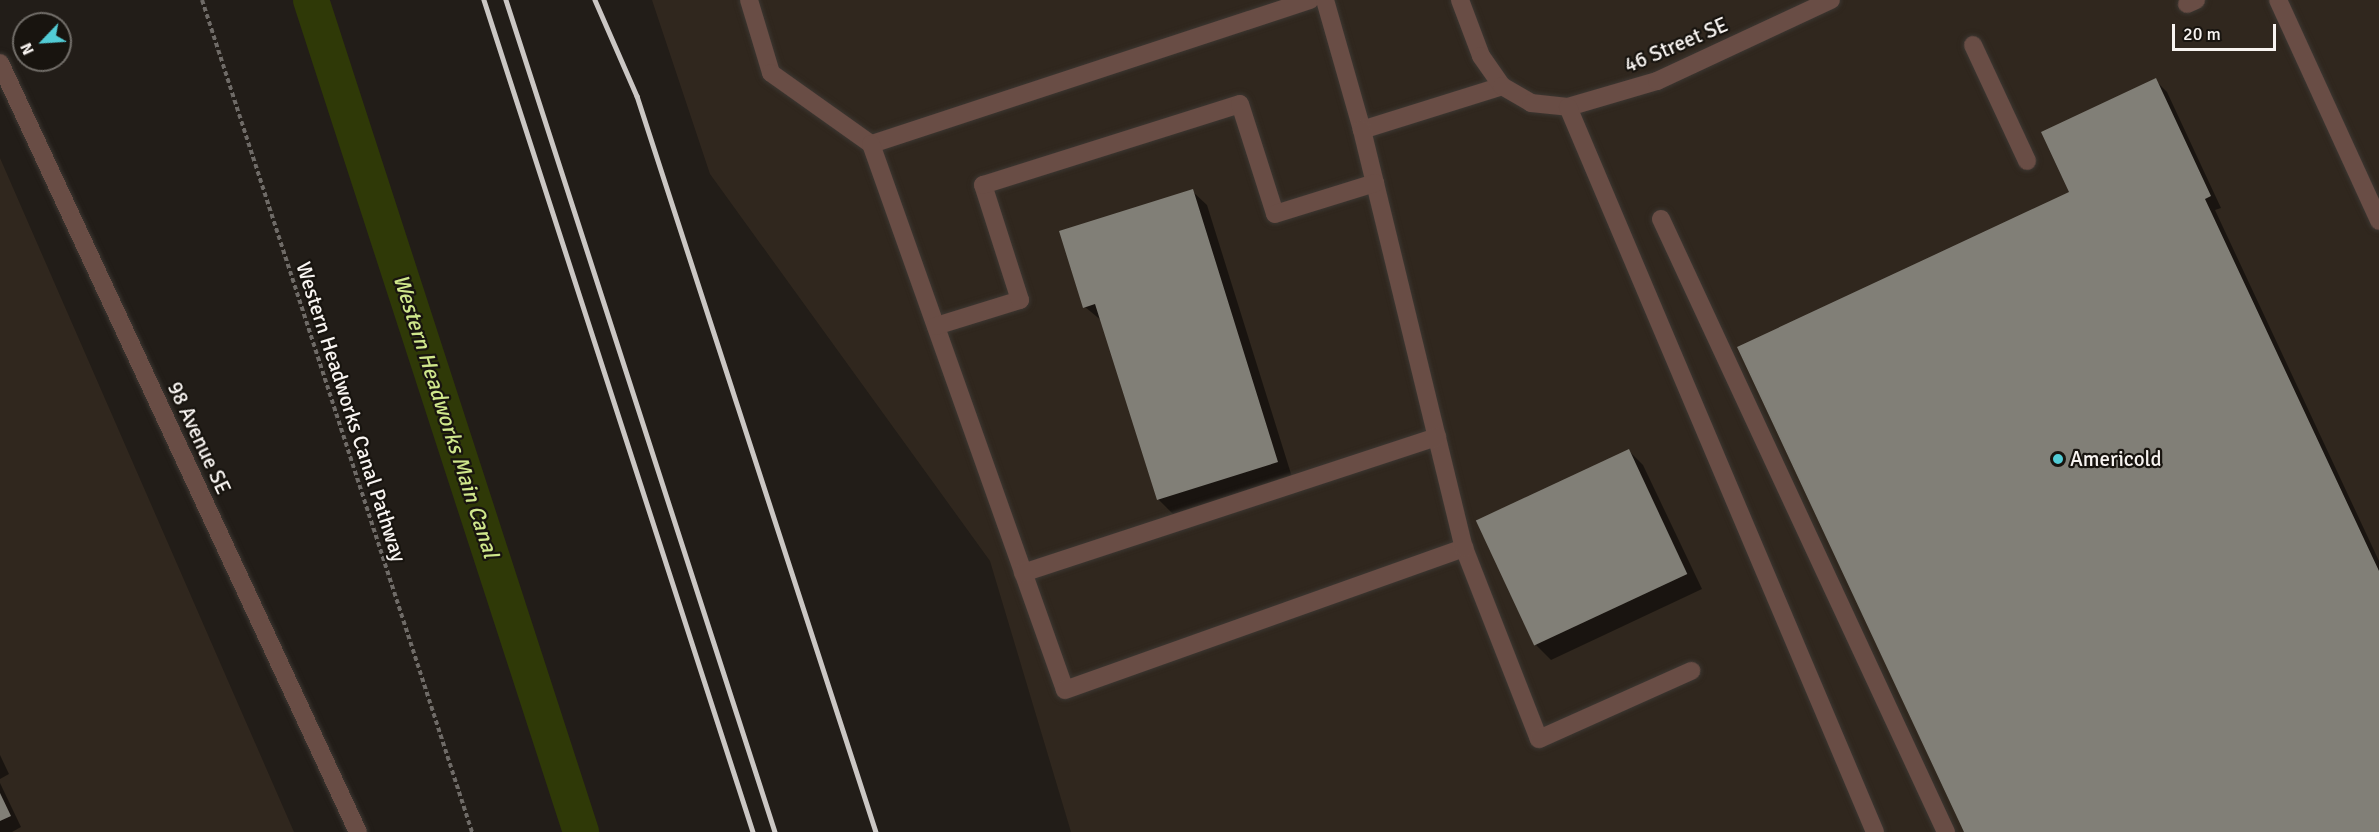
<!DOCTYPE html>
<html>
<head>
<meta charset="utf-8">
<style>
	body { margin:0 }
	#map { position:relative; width:2379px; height:832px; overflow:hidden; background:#221d18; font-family:Signika,sans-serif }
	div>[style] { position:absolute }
	.built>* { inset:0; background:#30271e }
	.shadow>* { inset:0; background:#0007 }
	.canal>* { height:36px; margin:-18px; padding:0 18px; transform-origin:18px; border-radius:18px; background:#2f3907 }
	.building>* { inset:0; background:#817f77; transform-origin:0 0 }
	.path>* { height:4px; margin-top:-2px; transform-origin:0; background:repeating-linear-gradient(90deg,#6f6b67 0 4.5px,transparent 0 7.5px) }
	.roads { filter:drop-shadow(0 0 2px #3c3732) drop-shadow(0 0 2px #3c3732) }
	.minor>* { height:18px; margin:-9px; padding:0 9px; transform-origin:9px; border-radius:9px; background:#694d45 }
	.rail>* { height:4.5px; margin:-2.25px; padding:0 2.25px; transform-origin:2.25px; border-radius:2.25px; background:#cbc7c4 }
	.dots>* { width:16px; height:16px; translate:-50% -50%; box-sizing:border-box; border:3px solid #18140f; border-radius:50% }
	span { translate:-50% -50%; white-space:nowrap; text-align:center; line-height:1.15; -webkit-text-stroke:4.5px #18140f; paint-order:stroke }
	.street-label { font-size:21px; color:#f8f4f1 }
	.poi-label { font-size:21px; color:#f8f4f1 }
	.left { translate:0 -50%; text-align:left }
	.water-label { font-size:22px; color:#cfe68b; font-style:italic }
	.north { position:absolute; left:12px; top:12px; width:60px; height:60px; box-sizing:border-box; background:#18140f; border:2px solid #726e69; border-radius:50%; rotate:245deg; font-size:16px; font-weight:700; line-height:24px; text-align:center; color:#f8f4f1 }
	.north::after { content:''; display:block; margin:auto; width:21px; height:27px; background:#52ccd6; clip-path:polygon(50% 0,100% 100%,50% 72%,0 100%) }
	.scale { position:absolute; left:2172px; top:24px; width:104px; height:27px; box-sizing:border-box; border:3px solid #f8f4f1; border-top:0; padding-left:8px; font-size:18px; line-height:21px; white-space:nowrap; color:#f8f4f1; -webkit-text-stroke:4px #18140f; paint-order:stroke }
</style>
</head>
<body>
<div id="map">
	<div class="built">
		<i style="clip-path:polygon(652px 0,2379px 0,2379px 832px,1071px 832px,990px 561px,710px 174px)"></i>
		<i style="clip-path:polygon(0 158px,17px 197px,294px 832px,0 832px)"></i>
	</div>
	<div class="shadow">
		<i style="clip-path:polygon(2155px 80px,2167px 92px,2221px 208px,2215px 210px,2379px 561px,2379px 832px,1966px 832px,2071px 193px)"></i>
		<i style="clip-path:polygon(1192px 191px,1207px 205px,1292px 477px,1173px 514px,1159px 500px,1102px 321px,1085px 307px)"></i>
		<i style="clip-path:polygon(1629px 451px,1643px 465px,1702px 589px,1551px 660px,1536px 645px)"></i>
		<i style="clip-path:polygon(0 755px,9px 774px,0 779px)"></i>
		<i style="clip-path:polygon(0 783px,21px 827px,12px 832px,0 832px)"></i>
	</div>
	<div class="canal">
		<i style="left:311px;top:0;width:875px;rotate:72.02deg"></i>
	</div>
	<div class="building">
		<i style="clip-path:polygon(2156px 78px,2211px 196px,2205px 199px,2379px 571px,2379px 832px,1964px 832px,1737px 347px,2069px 192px,2041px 132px)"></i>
		<i style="clip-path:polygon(1193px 189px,1278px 462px,1157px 500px,1095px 304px,1083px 308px,1059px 231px)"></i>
		<i style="left:1629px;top:449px;width:138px;height:169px;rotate:65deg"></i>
		<i style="clip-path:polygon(0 793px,11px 816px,0 821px)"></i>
	</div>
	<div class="path">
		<i style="left:202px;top:0;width:875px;rotate:72.02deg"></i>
	</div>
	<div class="roads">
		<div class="minor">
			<i style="left:749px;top:0;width:76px;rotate:73.2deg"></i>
			<i style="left:771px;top:73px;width:123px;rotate:35.4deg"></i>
			<i style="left:1310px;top:0;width:462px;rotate:161.8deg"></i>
			<i style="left:871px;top:144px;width:579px;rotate:70.44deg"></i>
			<i style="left:1065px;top:690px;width:424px;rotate:-19.6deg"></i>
			<i style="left:1464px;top:548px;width:205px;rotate:68.6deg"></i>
			<i style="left:1539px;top:739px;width:167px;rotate:-24.1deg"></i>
			<i style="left:1325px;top:0;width:135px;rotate:74.1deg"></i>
			<i style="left:1362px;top:130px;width:147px;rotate:-17.4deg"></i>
			<i style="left:1460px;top:0;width:60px;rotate:69.4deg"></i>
			<i style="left:1481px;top:56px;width:37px;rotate:55deg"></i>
			<i style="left:1502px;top:86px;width:34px;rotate:30deg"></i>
			<i style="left:1531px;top:103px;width:37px;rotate:6deg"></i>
			<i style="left:1568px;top:107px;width:93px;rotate:-16.3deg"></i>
			<i style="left:1657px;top:81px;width:192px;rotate:-25deg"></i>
			<i style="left:2278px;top:0;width:243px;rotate:65.4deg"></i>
			<i style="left:2187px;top:4px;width:10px;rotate:-24deg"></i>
			<i style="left:1973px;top:45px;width:128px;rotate:65deg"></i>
			<i style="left:0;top:63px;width:848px;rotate:65.04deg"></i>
			<i style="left:1568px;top:107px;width:787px;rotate:67.05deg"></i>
			<i style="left:1362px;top:130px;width:430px;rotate:76.3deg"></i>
			<i style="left:1661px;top:219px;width:676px;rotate:65.07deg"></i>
			<i style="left:936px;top:326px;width:88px;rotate:-17.2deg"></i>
			<i style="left:1020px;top:300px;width:121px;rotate:-107.8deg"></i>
			<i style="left:983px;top:185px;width:269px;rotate:-17.5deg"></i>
			<i style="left:1240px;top:104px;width:115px;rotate:72.3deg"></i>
			<i style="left:1275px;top:214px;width:105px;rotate:-17.2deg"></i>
			<i style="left:1023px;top:573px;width:436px;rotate:-18.2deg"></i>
		</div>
	</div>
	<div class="rail">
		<i style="left:484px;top:0;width:874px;rotate:72.08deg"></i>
		<i style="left:506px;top:0;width:874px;rotate:72.08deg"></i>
		<i style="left:595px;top:0;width:105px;rotate:66.4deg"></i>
		<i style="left:637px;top:96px;width:774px;rotate:72.01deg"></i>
	</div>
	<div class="dots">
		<i style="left:2058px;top:459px;background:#52ccd6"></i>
	</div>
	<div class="street-label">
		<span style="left:1676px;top:45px;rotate:-23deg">46 Street SE</span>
		<span style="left:351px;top:412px;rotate:72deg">Western Headworks Canal Pathway</span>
		<span style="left:199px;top:438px;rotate:65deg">98 Avenue SE</span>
	</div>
	<div class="poi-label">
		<span class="left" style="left:2070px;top:459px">Americold</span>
	</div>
	<div class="water-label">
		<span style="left:446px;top:416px;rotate:72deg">Western Headworks Main Canal</span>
	</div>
	<div class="north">N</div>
	<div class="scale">20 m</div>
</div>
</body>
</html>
